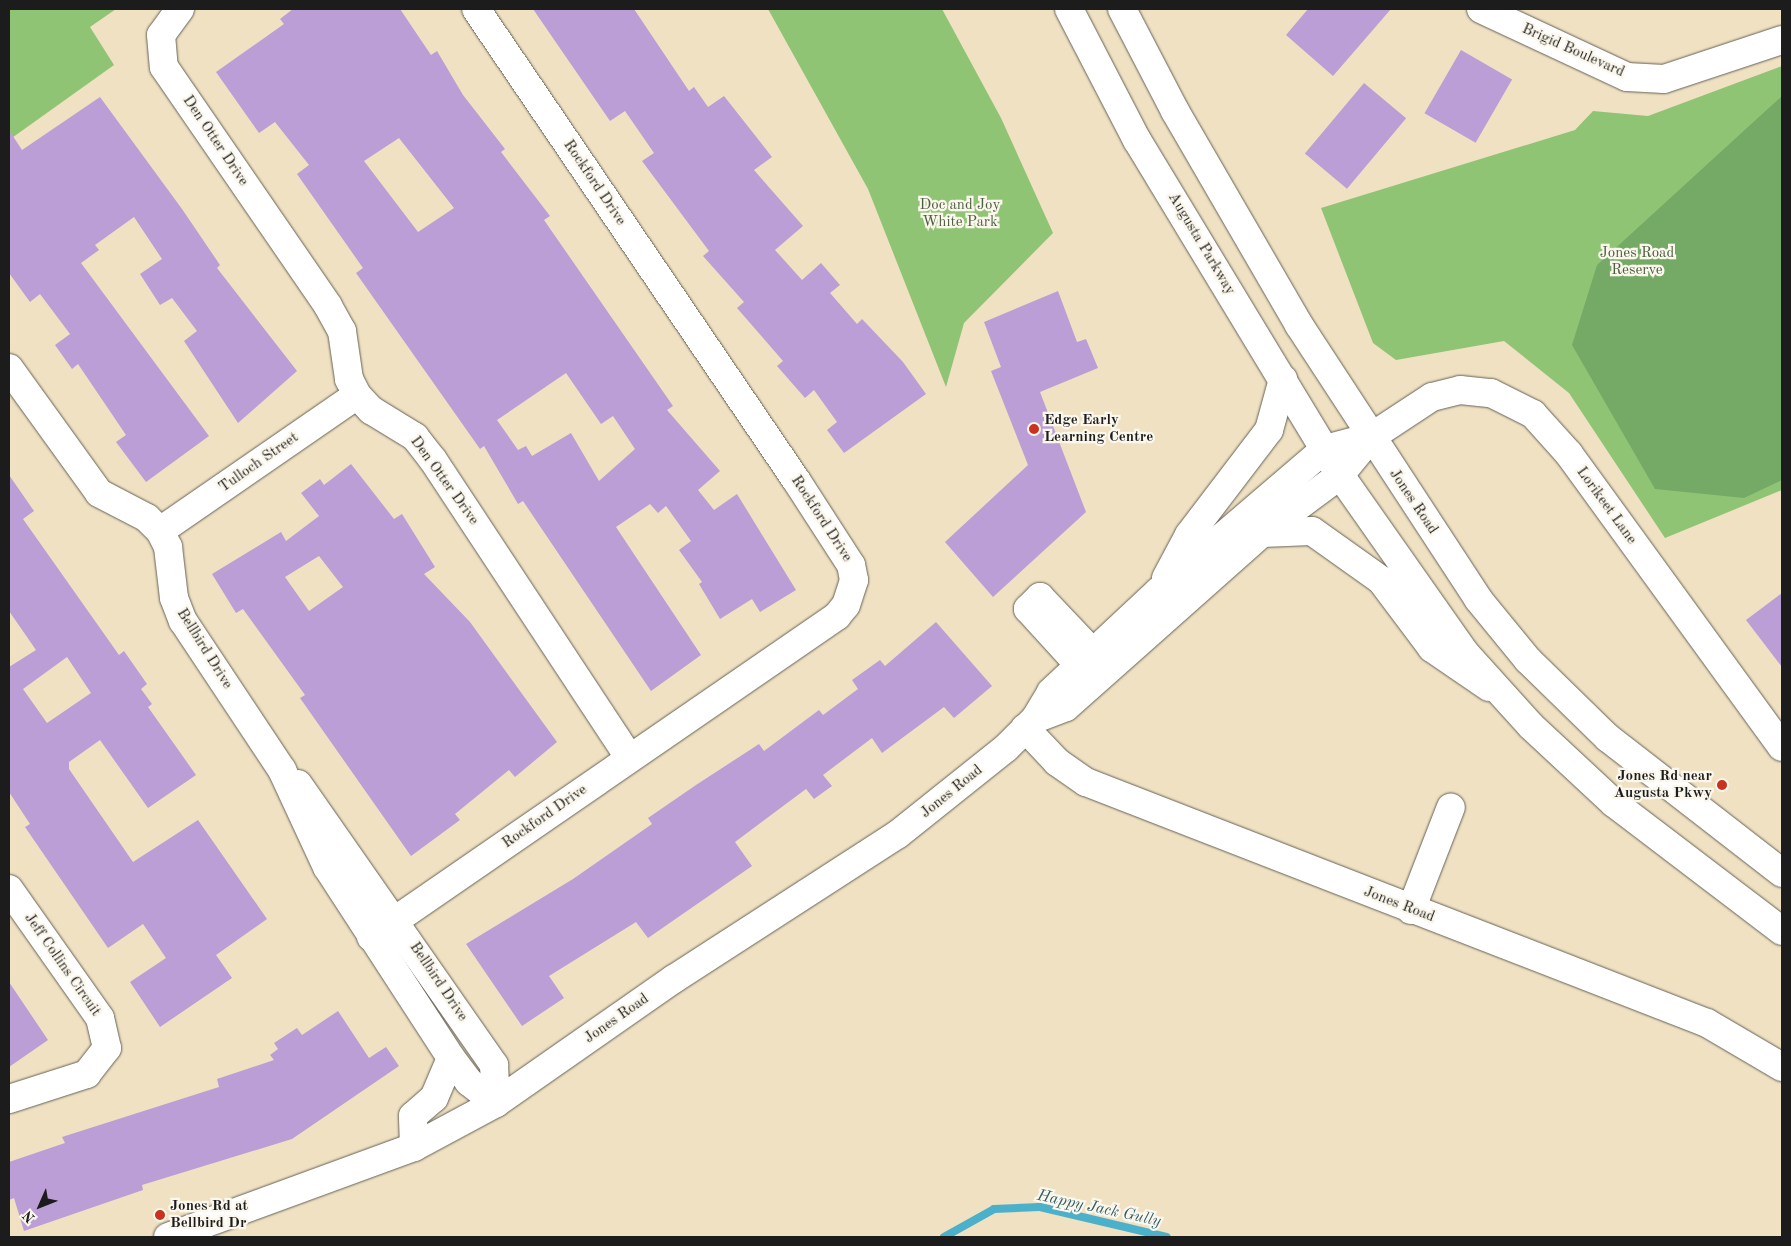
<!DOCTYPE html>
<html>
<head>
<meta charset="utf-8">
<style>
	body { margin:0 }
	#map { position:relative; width:1791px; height:1246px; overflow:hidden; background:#efe1c2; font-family:"Old Standard TT",serif }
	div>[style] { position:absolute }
	.green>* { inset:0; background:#90c475 }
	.forest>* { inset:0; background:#74aa66 }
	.stream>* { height:8px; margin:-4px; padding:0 4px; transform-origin:4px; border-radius:4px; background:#4bb0ca }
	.building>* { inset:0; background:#bb9ed6; transform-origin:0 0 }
	.roads { filter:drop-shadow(0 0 1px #666156) drop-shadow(0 0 1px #666156) }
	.minor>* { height:28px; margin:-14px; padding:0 14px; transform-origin:14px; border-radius:14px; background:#fff }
	.major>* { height:28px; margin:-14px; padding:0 14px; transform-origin:14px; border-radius:14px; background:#fff }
	.dots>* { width:14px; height:14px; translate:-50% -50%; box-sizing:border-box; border:2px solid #fbf7ec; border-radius:50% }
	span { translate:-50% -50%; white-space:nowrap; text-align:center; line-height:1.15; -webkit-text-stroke:4.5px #fbf7ec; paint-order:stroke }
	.street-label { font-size:15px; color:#1c1c1c }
	.park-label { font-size:15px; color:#4a5f40 }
	.poi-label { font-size:15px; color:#1c1c1c; font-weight:700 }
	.left { translate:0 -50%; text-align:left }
	.right { translate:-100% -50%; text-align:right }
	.water-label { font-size:16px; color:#315f6a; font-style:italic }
	.frame { position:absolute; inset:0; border:10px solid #1c1c1c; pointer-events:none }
	.north { position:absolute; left:15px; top:1181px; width:50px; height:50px; -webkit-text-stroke:4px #fbf7ec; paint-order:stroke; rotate:226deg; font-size:14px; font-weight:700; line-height:20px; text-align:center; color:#1c1c1c }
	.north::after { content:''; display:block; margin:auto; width:18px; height:22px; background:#1c1c1c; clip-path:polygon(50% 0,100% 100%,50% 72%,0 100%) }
</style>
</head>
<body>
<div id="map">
	<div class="green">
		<i style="clip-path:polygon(9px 9px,116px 9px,90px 27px,114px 65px,9px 140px)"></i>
		<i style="clip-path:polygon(768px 9px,942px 9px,1001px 118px,1053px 233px,964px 323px,946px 387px,868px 189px)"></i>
		<i style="clip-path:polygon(1782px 66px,1782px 490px,1665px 538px,1569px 393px,1504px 341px,1396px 360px,1373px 343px,1321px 208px,1575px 130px,1593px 111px,1648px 116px)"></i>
	</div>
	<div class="forest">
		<i style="clip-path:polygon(1782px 96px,1782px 480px,1744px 498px,1655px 489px,1572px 345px,1597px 265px)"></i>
	</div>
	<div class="stream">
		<i style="left:944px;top:1237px;width:57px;rotate:-29.2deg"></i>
		<i style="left:994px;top:1209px;width:46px;rotate:-2.5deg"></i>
		<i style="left:1040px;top:1207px;width:130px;rotate:13.3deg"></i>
	</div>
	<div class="building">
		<i style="clip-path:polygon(evenodd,293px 9px,400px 9px,431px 55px,437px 51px,463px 95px,505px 149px,501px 152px,550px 216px,544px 220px,673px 406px,667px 410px,720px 471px,698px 490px,714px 510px,737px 494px,796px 590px,760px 612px,752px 599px,720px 619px,699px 584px,702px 582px,679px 550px,691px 541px,666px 506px,658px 513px,650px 504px,616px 527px,701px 655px,651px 691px,523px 501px,518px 504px,484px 446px,480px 449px,356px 273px,363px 268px,297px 174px,309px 165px,275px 122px,259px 133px,216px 72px,284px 24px,280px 19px,293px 9px,399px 138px,454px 208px,418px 232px,364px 161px,399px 138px,293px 9px,566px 373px,601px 424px,613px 416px,635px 449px,599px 481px,571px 433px,532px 456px,526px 446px,518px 450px,497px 420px,566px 373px)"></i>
		<i style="clip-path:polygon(533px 9px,634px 9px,689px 91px,694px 87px,708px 107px,724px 96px,772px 157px,754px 170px,803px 226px,775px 250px,802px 280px,821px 263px,840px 285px,830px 293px,857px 324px,862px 319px,903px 362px,926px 394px,844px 453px,827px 430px,837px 422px,814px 390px,805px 398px,777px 366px,783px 361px,737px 308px,744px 302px,703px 256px,709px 251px,642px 161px,654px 153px,625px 111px,610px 121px)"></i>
		<i style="clip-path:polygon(1308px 9px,1391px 9px,1333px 76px,1286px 35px)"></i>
		<i style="left:1461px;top:50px;width:59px;height:73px;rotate:30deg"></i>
		<i style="left:1364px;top:83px;width:55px;height:92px;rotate:40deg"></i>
		<i style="clip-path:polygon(100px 97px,182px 209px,220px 265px,217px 268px,297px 371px,238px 423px,184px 341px,197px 331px,172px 298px,160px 305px,140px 274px,162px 259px,134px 217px,95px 245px,99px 250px,81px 263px,209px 436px,146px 482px,116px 442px,126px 435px,78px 364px,72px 369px,55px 345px,70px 334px,40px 294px,30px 302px,9px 273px,9px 130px,22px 150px)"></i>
		<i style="clip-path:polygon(1058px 291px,1077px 342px,1086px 339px,1098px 368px,1040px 392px,1086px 512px,993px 597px,945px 542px,1028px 465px,991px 371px,1001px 367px,984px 322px)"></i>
		<i style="clip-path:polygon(evenodd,351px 464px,394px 519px,402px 514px,435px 567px,424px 574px,470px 622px,557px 742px,515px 777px,509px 770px,455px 814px,460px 820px,411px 856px,300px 698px,305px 695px,243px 609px,236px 613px,212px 574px,281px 532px,286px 541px,319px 516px,301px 493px,320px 479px,324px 485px,351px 464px,319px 556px,343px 587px,309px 611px,285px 577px,319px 556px)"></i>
		<i style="clip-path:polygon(evenodd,9px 475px,34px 511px,23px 519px,119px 655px,124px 651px,147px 684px,141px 689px,152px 704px,148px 707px,196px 775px,148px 808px,100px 740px,69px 762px,69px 769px,133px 862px,198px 820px,267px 919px,216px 955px,232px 978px,160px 1027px,130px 982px,166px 958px,143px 924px,108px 948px,25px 827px,30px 824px,9px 792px,9px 667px,36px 650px,9px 611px,9px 475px,67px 657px,91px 693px,47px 723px,23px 689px,67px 657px)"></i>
		<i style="clip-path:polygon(1782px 593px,1782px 667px,1746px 620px)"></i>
		<i style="clip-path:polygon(936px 622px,992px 686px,954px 718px,944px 707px,882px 753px,872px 738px,823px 775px,832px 786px,814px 799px,806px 789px,735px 842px,752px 866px,648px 938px,636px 922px,549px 976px,564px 998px,522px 1026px,466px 944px,573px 879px,652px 824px,648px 818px,696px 785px,759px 744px,764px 751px,819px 710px,823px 715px,858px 689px,852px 680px,880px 660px,885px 666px)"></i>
		<i style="clip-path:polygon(9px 982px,48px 1040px,9px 1067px)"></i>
		<i style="clip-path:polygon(338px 1011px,369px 1058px,386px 1047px,399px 1066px,292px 1139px,142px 1185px,143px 1190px,24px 1231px,14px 1198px,9px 1200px,9px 1162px,65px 1143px,62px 1137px,219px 1087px,217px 1079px,274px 1060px,270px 1055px,278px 1049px,274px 1043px,297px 1028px,302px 1035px)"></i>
	</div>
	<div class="roads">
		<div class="minor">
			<i style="left:180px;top:9px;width:32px;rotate:126deg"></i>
			<i style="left:161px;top:35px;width:32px;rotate:85deg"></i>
			<i style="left:164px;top:67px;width:290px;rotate:55.5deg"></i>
			<i style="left:328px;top:306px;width:29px;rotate:61deg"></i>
			<i style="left:342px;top:331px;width:49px;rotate:81.7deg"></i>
			<i style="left:349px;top:379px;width:18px;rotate:63deg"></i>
			<i style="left:357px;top:395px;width:21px;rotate:47deg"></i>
			<i style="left:371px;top:410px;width:52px;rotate:31.5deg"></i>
			<i style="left:415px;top:437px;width:29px;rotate:52deg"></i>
			<i style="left:433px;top:460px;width:356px;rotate:56.6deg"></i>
			<i style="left:1481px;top:9px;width:161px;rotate:25deg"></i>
			<i style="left:1627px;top:77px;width:37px;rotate:3deg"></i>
			<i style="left:1664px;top:79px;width:124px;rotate:-18.3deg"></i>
			<i style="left:9px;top:368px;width:154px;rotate:54.2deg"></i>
			<i style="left:99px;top:493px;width:54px;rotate:27.5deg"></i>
			<i style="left:147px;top:518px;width:18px;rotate:45deg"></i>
			<i style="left:160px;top:531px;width:18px;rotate:63deg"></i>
			<i style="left:168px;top:547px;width:51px;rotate:83.3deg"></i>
			<i style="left:174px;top:598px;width:25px;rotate:69deg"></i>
			<i style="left:183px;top:621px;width:179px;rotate:56.4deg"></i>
			<i style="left:282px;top:770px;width:107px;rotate:65.1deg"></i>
			<i style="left:327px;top:867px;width:228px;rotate:57deg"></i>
			<i style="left:451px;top:1058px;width:30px;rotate:53deg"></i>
			<i style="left:469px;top:1082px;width:34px;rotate:38deg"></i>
			<i style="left:160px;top:531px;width:239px;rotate:-34.6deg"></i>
			<i style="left:1262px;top:533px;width:50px;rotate:-2.3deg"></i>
			<i style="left:1312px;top:531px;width:85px;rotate:35.4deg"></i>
			<i style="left:1381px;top:580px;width:85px;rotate:53.1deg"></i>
			<i style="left:1432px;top:648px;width:69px;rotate:34.4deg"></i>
			<i style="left:1166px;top:578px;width:49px;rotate:-61.9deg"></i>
			<i style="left:1189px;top:535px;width:132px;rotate:-52.7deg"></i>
			<i style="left:1269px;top:430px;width:53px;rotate:-74.6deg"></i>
			<i style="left:1092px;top:679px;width:95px;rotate:-132.4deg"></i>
			<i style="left:1028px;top:609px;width:17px;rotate:-45deg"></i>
			<i style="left:1040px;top:597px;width:77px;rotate:46.6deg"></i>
			<i style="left:1035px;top:719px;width:33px;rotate:-21deg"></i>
			<i style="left:1066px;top:707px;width:262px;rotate:-41.6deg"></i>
			<i style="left:1262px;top:533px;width:97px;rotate:-36.6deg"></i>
			<i style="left:1340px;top:475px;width:49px;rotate:-50.8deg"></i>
			<i style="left:1371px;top:437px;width:73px;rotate:-33.3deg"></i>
			<i style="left:1432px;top:397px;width:29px;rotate:-14deg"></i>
			<i style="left:1460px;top:390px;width:31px;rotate:6deg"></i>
			<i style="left:1491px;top:393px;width:47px;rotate:26.6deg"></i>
			<i style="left:1533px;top:414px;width:54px;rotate:48deg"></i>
			<i style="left:1569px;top:454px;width:362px;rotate:54deg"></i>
			<i style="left:1025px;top:728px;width:47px;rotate:46.7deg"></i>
			<i style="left:1057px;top:762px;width:35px;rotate:35deg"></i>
			<i style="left:1086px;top:782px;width:666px;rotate:21.21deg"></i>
			<i style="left:1707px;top:1023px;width:87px;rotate:30.4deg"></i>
			<i style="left:298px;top:784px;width:343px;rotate:55.1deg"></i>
			<i style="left:494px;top:1065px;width:38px;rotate:87deg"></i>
			<i style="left:9px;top:889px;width:158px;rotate:54.8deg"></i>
			<i style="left:100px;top:1018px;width:31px;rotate:77deg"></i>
			<i style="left:107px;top:1048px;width:33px;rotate:128deg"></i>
			<i style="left:87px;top:1074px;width:82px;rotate:162.2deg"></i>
			<i style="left:1411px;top:910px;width:110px;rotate:-68.8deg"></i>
			<i style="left:371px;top:937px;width:566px;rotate:-34.56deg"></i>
			<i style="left:837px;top:616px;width:14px;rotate:-51deg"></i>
			<i style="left:846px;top:605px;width:26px;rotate:-72deg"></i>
			<i style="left:854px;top:580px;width:15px;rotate:-101deg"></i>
			<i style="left:851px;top:565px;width:101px;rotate:-122.9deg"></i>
			<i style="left:796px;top:480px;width:569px;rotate:-124.19deg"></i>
			<i style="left:414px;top:1147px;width:31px;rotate:-92deg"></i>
			<i style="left:413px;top:1116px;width:28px;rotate:-41deg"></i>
			<i style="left:434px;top:1098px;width:43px;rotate:-67deg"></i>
			<i style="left:168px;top:1237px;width:262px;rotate:-20.1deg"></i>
			<i style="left:414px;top:1147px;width:93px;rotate:-28.2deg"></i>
			<i style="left:496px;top:1103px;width:217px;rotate:-34.9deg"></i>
			<i style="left:674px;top:979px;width:265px;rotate:-32.9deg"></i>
			<i style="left:897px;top:835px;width:139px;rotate:-38.6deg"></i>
			<i style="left:1006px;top:748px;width:41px;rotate:-45deg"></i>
			<i style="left:1035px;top:719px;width:31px;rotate:-59deg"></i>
			<i style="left:1051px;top:692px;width:146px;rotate:-43.1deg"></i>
			<i style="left:1158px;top:592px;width:220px;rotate:-40.6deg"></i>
			<i style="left:1325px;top:449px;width:48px;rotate:-14.6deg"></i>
		</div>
		<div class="major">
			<i style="left:1069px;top:9px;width:148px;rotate:62.6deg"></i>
			<i style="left:1137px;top:140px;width:392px;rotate:58.8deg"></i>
			<i style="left:1340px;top:475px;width:218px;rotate:54.9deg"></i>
			<i style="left:1465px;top:653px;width:98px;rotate:47.9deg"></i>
			<i style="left:1531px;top:726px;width:113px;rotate:42.9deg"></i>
			<i style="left:1614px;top:803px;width:211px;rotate:37.3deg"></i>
			<i style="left:1122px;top:9px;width:115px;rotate:62.5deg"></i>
			<i style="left:1175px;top:111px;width:247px;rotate:59.9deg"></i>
			<i style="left:1299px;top:325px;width:327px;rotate:56.8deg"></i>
			<i style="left:1478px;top:599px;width:79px;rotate:50.7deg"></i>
			<i style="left:1528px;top:660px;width:112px;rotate:44.3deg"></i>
			<i style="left:1608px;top:738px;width:220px;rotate:37.8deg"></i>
		</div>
	</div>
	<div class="dots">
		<i style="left:1034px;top:429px;background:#c8321e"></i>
		<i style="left:1722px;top:785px;background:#c8321e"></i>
		<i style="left:160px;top:1215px;background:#c8321e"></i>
	</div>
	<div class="street-label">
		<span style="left:1573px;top:51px;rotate:24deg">Brigid Boulevard</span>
		<span style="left:215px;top:141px;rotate:56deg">Den Otter Drive</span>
		<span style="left:594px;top:183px;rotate:56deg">Rockford Drive</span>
		<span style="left:1201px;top:244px;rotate:59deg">Augusta Parkway</span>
		<span style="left:259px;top:463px;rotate:-35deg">Tulloch Street</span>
		<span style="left:444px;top:481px;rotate:54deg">Den Otter Drive</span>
		<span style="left:1413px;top:502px;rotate:56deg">Jones Road</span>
		<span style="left:1606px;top:506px;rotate:54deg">Lorikeet Lane</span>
		<span style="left:821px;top:519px;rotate:57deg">Rockford Drive</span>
		<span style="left:204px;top:649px;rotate:58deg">Bellbird Drive</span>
		<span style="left:952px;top:792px;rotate:-39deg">Jones Road</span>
		<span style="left:545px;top:817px;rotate:-35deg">Rockford Drive</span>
		<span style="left:1399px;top:905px;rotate:21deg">Jones Road</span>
		<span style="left:62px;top:965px;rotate:55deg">Jeff Collins Circuit</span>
		<span style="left:438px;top:982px;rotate:56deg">Bellbird Drive</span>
		<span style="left:617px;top:1019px;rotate:-35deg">Jones Road</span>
	</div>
	<div class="park-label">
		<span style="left:960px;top:214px">Doc and Joy<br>White Park</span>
		<span style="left:1637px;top:262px">Jones Road<br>Reserve</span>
	</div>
	<div class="poi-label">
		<span class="left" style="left:1044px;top:429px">Edge Early<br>Learning Centre</span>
		<span class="right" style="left:1712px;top:785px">Jones Rd near<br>Augusta Pkwy</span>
		<span class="left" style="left:170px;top:1215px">Jones Rd at<br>Bellbird Dr</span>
	</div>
	<div class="water-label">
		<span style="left:1099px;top:1209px;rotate:12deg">Happy Jack Gully</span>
	</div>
	<div class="frame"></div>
	<div class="north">N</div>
</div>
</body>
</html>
